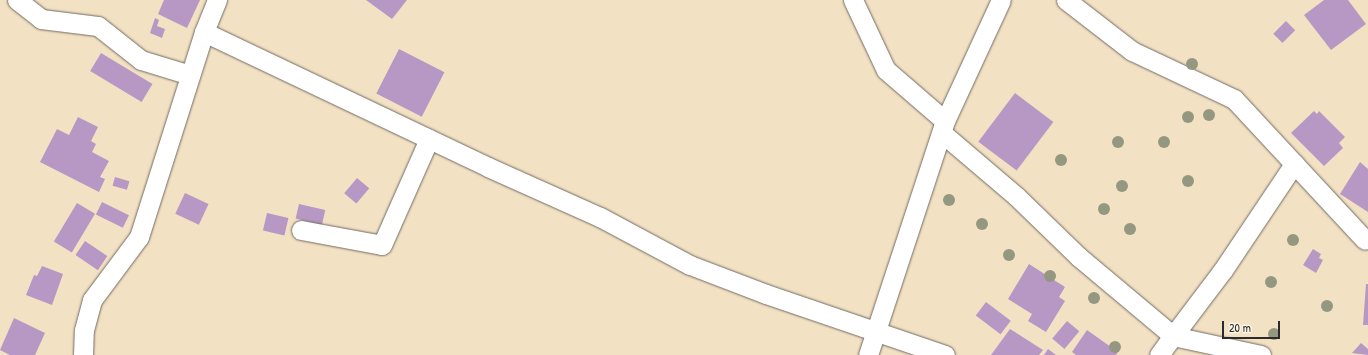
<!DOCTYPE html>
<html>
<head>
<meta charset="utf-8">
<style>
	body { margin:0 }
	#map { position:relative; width:1368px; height:355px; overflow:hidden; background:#f3e1c4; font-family:"Patrick Hand",sans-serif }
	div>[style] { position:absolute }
	.building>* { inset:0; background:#b798c4; transform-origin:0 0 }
	.roads { filter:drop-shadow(0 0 1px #716b61) drop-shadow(0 0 1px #716b61) }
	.minor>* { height:19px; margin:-9.5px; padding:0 9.5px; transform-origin:9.5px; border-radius:9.5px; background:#fff }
	.trees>* { width:12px; height:12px; margin:-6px; border-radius:50%; background:#959880 }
	span { translate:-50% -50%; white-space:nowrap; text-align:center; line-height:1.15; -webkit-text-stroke:3px #fcf5e5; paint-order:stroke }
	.scale { position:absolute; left:1222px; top:321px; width:58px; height:18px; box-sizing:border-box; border:2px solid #2b2b2b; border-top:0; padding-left:5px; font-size:12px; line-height:14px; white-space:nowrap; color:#2b2b2b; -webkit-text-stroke:3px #fcf5e5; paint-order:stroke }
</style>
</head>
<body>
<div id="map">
	<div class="building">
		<i style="clip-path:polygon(164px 0,200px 0,187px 28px,158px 14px)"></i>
		<i style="clip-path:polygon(366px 0,407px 0,392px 19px)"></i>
		<i style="clip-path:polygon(1324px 0,1348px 0,1366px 24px,1331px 50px,1304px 15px)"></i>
		<i style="clip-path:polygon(155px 18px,159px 20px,157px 26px,165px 29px,162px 38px,150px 33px)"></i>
		<i style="left:1286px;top:21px;width:13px;height:18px;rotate:45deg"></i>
		<i style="left:399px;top:49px;width:51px;height:50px;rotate:27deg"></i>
		<i style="left:101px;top:53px;width:60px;height:21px;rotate:31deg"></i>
		<i style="left:1015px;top:93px;width:48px;height:61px;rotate:37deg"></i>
		<i style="clip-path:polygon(1314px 111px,1317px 114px,1319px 111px,1345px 137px,1339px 143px,1343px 148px,1324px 166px,1291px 133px)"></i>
		<i style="clip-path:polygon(78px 117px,98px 127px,91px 141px,96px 144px,92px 152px,109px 161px,100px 177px,105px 179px,99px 192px,40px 162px,57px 129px,69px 135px)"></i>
		<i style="clip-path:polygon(1360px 162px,1368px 169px,1368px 212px,1340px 194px)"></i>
		<i style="left:115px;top:177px;width:15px;height:9px;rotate:16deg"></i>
		<i style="left:357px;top:178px;width:16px;height:20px;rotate:40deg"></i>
		<i style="left:185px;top:193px;width:26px;height:23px;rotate:25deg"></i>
		<i style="left:102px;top:202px;width:30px;height:14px;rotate:26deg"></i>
		<i style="left:77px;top:203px;width:21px;height:45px;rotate:31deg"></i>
		<i style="left:299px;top:204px;width:27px;height:15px;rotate:13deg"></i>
		<i style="left:267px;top:213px;width:22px;height:18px;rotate:13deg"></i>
		<i style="left:85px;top:241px;width:27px;height:17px;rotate:34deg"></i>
		<i style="clip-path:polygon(1313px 249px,1321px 254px,1319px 258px,1323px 260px,1316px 273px,1303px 265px)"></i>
		<i style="clip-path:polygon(1029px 264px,1065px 287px,1059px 297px,1065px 301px,1046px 332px,1028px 321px,1032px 314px,1008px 299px)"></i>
		<i style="clip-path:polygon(42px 266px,63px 274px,52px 305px,26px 295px,34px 275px,37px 276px)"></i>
		<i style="clip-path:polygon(1366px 284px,1368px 284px,1368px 325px,1363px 325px)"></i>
		<i style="left:986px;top:302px;width:31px;height:17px;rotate:37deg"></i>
		<i style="clip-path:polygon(14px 318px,45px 333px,35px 355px,10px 355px,0 350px)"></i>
		<i style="left:1067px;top:321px;width:16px;height:23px;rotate:40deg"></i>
		<i style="clip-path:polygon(1010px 329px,1043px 350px,1039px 355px,991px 355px)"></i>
		<i style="clip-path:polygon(1087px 330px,1118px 352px,1116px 355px,1076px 355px,1072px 352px)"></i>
		<i style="clip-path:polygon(1361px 343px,1368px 349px,1368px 355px,1352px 353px)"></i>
		<i style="clip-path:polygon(1048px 349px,1056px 355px,1044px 355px)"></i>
	</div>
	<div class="roads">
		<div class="minor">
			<i style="left:17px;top:0;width:31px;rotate:38deg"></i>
			<i style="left:41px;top:19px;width:57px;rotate:7deg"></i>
			<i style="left:98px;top:26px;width:55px;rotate:38.3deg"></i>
			<i style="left:141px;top:60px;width:51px;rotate:17deg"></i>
			<i style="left:853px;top:0;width:77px;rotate:64.8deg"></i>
			<i style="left:886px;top:70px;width:78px;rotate:40.8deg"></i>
			<i style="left:1066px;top:0;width:83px;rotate:37.7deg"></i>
			<i style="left:1132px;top:51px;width:113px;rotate:25.2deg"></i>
			<i style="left:1234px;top:99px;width:192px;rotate:47.1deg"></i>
			<i style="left:204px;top:32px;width:314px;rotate:25.4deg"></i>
			<i style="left:488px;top:167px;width:123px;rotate:24.1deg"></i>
			<i style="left:600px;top:217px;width:102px;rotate:28.1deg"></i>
			<i style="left:690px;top:265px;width:81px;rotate:20.9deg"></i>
			<i style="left:766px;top:294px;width:189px;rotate:18.8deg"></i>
			<i style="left:942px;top:133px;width:97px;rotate:40.4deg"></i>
			<i style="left:1016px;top:196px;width:88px;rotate:44.1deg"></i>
			<i style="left:1079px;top:257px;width:123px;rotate:40deg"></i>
			<i style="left:1173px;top:336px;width:83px;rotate:-52.9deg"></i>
			<i style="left:1223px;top:270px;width:128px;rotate:-56.2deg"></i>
			<i style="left:301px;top:230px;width:82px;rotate:10.5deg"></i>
			<i style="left:382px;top:245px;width:116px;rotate:-66.1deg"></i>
			<i style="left:83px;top:355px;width:25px;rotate:-88deg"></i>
			<i style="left:84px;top:330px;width:31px;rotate:-75deg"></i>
			<i style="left:92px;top:300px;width:79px;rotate:-53.3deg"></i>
			<i style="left:139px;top:237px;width:215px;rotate:-72.4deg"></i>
			<i style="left:204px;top:32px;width:35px;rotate:-68deg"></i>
			<i style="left:868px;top:355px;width:246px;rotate:-71.8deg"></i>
			<i style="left:945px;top:121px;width:133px;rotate:-65.2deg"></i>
			<i style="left:1159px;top:355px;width:24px;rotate:-54deg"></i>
			<i style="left:1173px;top:336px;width:90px;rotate:12.2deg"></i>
		</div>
	</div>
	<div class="trees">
		<i style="left:1192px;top:64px"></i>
		<i style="left:1209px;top:115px"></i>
		<i style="left:1188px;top:117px"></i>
		<i style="left:1118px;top:142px"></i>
		<i style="left:1164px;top:142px"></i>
		<i style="left:1061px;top:160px"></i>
		<i style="left:1188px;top:181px"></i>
		<i style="left:1122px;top:186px"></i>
		<i style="left:949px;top:200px"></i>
		<i style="left:1104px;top:209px"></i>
		<i style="left:982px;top:224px"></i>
		<i style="left:1130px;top:229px"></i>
		<i style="left:1293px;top:240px"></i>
		<i style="left:1009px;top:255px"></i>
		<i style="left:1050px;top:276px"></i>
		<i style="left:1271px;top:282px"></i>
		<i style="left:1094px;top:298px"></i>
		<i style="left:1327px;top:306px"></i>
		<i style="left:1274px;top:334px"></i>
		<i style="left:1115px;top:347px"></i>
	</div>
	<div class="scale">20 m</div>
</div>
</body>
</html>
